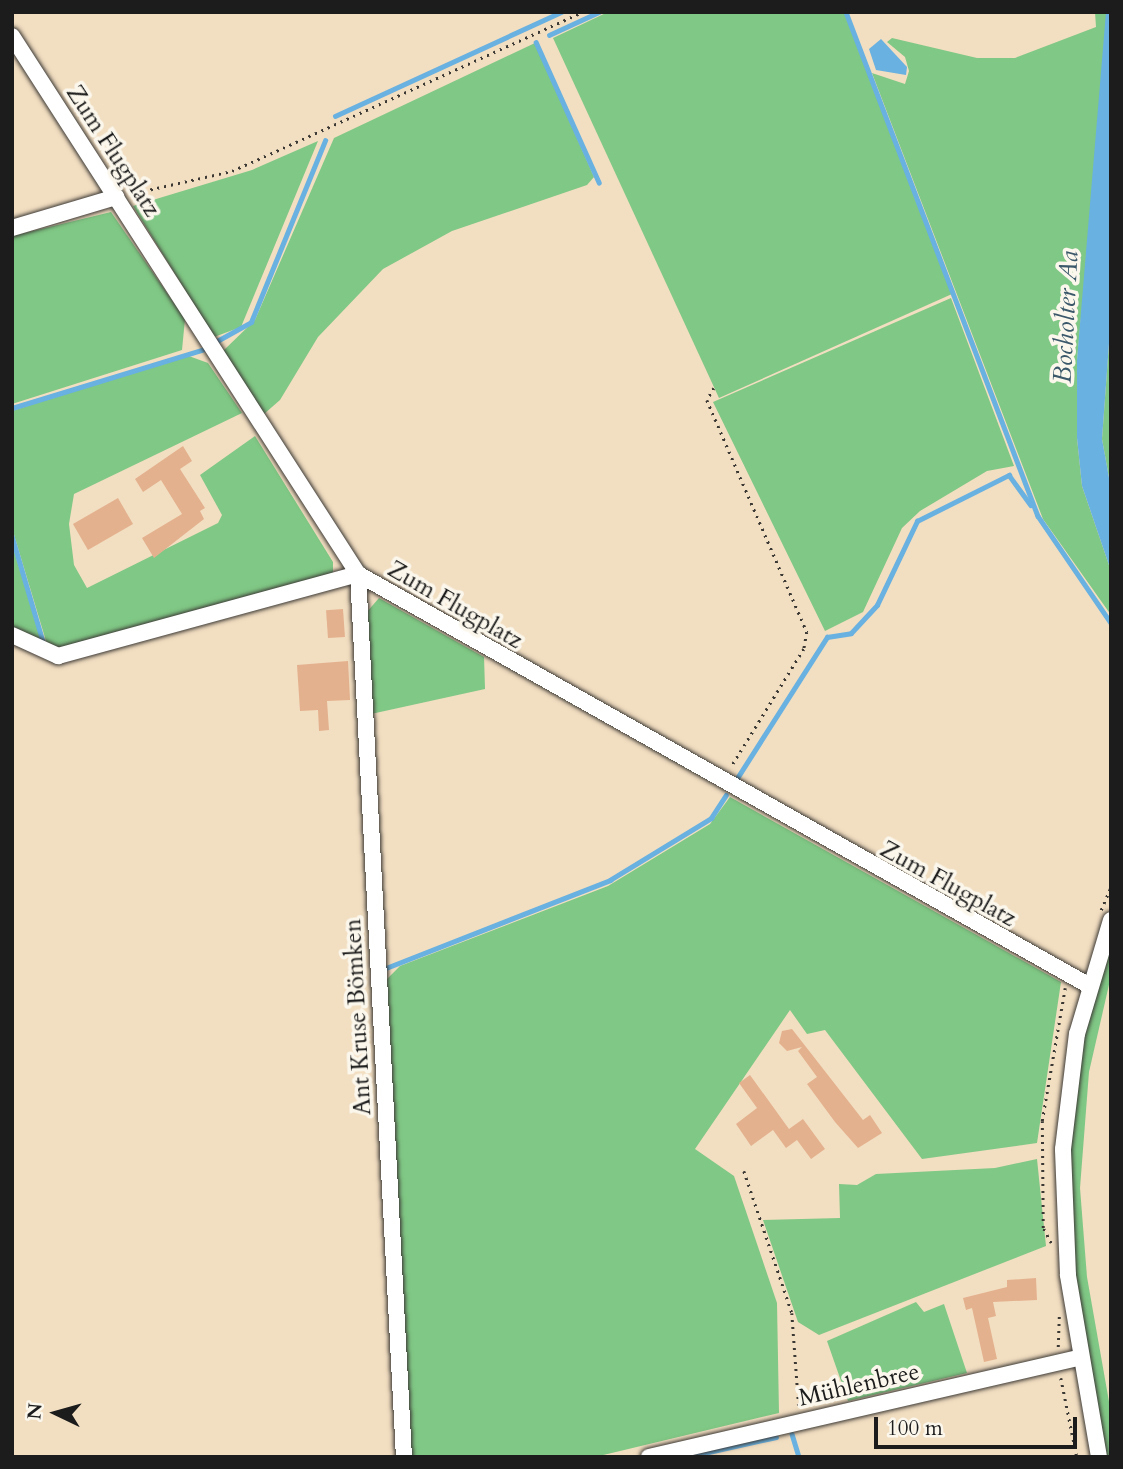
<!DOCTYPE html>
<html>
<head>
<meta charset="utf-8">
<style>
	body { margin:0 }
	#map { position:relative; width:1123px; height:1469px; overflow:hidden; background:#f2dec1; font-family:Cardo,serif }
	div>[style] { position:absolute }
	.green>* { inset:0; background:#80c885 }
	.water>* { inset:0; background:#68b1e0 }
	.stream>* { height:4.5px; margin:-2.25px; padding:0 2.25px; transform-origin:2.25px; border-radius:2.25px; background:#68b1e0 }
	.building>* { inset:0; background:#e4b18e; transform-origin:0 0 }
	.path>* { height:2.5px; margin-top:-1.25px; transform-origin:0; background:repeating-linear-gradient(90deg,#3c3935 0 2px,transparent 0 7px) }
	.roads { filter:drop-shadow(0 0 2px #3c3935) drop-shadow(0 0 2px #3c3935) }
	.minor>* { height:16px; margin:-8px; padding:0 8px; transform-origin:8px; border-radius:8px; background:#fff }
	span { translate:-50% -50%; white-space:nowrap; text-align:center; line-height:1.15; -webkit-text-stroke:7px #fbf7ec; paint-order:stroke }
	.street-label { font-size:24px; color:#1c1c1c }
	.water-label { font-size:26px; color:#3a586a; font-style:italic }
	.frame { position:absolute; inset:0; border:14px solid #1c1c1c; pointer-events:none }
	.north { position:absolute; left:21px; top:1378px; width:70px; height:70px; -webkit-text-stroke:5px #fbf7ec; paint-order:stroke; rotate:275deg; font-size:19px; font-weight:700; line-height:28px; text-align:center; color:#1c1c1c }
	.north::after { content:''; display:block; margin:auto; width:24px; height:32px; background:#1c1c1c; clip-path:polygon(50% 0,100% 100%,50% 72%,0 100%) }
	.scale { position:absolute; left:874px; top:1417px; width:203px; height:32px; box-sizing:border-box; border:4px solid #1c1c1c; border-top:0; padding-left:9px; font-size:21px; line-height:24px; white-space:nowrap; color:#1c1c1c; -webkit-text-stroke:5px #fbf7ec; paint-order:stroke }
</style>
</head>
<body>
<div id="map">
	<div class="green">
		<i style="clip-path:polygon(608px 12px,844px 12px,952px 294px,719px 398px,553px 38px)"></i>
		<i style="clip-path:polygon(1095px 12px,1106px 12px,1107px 45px,1077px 360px,1077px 438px,1082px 486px,1111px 571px,1111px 615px,1043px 519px,872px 73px,905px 84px,909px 71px,905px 57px,887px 42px,892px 38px,977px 58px,1015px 58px,1096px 27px)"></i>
		<i style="clip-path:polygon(535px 43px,594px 177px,587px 185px,452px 231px,383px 269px,318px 337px,280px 400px,264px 414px,223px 351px,255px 320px,334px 138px)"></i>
		<i style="clip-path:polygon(318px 141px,241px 327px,214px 337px,133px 206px,252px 170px)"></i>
		<i style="clip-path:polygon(111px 212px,185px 319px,182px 350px,12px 404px,12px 236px)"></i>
		<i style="clip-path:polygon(951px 298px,1014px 466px,987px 471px,920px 511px,902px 528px,863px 612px,825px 631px,713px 402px)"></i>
		<i style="clip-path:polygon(1111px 316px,1111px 489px,1102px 439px)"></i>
		<i style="clip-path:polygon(186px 355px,208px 363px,242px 413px,74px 494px,69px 524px,74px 565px,87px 588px,218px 523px,222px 515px,200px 475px,255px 436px,333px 562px,333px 578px,55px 651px,46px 641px,12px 528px,12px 411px)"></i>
		<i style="clip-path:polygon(12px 544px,44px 650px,12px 629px)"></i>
		<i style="clip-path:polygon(379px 598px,484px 657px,485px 689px,371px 714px,366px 613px)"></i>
		<i style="clip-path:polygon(730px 797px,1061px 982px,1037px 1143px,922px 1159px,825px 1030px,807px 1034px,790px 1010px,695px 1149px,734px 1176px,777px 1303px,779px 1413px,595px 1457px,409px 1457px,387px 979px,400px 966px,608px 886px,710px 824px)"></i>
		<i style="clip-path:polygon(1111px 939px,1111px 976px,1089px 1072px,1080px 1188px,1087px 1277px,1111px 1413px,1111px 1457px,1105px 1457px,1075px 1280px,1069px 1169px,1080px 1049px)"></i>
		<i style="clip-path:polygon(1037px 1159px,1046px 1246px,819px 1335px,798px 1322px,763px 1220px,840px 1218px,839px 1184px,857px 1185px,876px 1174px,995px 1168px)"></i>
		<i style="clip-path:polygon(916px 1302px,924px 1312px,944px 1304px,967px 1373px,848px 1401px,827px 1341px)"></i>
	</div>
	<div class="water">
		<i style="clip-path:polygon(1106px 12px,1111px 12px,1111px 316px,1102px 439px,1111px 489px,1111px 571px,1082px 486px,1077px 438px,1077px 360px)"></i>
		<i style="clip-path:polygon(881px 39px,907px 67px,906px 75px,876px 70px,869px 49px)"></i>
	</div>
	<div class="stream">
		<i style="left:846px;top:12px;width:539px;rotate:69.15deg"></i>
		<i style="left:1038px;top:516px;width:130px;rotate:55.7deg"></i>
		<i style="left:549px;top:35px;width:55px;rotate:-24.7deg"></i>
		<i style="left:536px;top:42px;width:154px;rotate:65.8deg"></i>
		<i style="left:335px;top:116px;width:249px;rotate:-24.7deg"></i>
		<i style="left:217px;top:341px;width:39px;rotate:-29deg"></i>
		<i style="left:251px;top:322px;width:196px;rotate:-67.8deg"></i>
		<i style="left:12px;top:408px;width:199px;rotate:-17deg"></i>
		<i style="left:12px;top:536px;width:114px;rotate:73.6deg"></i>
		<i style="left:734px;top:783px;width:173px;rotate:-57.5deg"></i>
		<i style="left:827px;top:637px;width:24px;rotate:-9deg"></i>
		<i style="left:851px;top:633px;width:38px;rotate:-47deg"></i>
		<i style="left:877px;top:605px;width:93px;rotate:-64.5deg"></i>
		<i style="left:917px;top:521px;width:103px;rotate:-26.6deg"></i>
		<i style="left:1009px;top:475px;width:37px;rotate:54deg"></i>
		<i style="left:386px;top:968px;width:241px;rotate:-21.4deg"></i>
		<i style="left:610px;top:880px;width:119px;rotate:-31.5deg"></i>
		<i style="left:711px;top:818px;width:27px;rotate:-57deg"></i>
		<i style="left:792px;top:1434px;width:24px;rotate:73deg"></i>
		<i style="left:686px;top:1457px;width:92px;rotate:-12.5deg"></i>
	</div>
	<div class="building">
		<i style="clip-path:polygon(183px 446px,192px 461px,180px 469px,205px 508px,200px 511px,204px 519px,154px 558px,142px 538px,182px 514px,161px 480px,143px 492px,135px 479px)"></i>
		<i style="left:118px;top:498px;width:30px;height:52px;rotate:60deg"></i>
		<i style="left:343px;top:609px;width:28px;height:17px;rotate:86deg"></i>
		<i style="clip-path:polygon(348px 661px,350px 700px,327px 701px,329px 730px,319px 731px,318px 710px,300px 711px,297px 665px)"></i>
		<i style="clip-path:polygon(792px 1029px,863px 1120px,870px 1115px,882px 1133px,858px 1148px,835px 1122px,807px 1084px,817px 1077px,798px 1051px,802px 1047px,787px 1051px,779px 1043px,782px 1031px)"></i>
		<i style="clip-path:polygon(750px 1075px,789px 1129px,803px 1119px,825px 1149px,811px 1159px,797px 1140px,786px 1148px,773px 1130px,751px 1146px,736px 1124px,757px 1108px,739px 1083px)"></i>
		<i style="clip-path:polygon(1036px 1278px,1037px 1300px,993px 1302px,996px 1316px,988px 1318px,997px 1359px,984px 1362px,972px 1308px,966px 1310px,963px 1298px,1007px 1287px,1007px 1280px)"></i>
	</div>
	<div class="path">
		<i style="left:130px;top:194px;width:105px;rotate:-12.7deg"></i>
		<i style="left:232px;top:171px;width:385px;rotate:-24.4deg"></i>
		<i style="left:714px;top:388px;width:14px;rotate:120deg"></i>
		<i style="left:707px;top:400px;width:253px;rotate:66.7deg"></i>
		<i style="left:807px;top:632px;width:17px;rotate:100deg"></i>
		<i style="left:804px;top:649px;width:139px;rotate:121.7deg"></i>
		<i style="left:1101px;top:910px;width:25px;rotate:-67deg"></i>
		<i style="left:744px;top:1171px;width:150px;rotate:71.3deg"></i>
		<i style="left:792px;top:1313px;width:96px;rotate:85.8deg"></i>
		<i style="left:1051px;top:1243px;width:17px;rotate:-118deg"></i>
		<i style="left:1043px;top:1228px;width:107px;rotate:-90.5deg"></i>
		<i style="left:1042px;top:1121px;width:135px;rotate:-80.2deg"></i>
		<i style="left:1058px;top:1347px;width:32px;rotate:-88deg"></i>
		<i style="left:1061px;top:1378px;width:81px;rotate:78.6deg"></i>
	</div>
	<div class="roads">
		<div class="minor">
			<i style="left:12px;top:36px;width:640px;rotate:57.25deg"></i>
			<i style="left:358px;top:574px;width:838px;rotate:29.38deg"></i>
			<i style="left:12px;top:228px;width:109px;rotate:-16.6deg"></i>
			<i style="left:358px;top:574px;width:884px;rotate:87.02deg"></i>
			<i style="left:12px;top:635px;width:51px;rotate:24.5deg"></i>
			<i style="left:58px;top:656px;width:311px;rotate:-15.3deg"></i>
			<i style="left:649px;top:1457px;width:441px;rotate:-13deg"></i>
			<i style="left:1099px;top:1457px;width:185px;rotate:-99.7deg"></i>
			<i style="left:1068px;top:1275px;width:126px;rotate:-92.3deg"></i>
			<i style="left:1063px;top:1149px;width:116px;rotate:-83.1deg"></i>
			<i style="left:1077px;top:1034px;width:119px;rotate:-73.4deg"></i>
		</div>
	</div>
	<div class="street-label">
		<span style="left:113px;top:151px;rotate:57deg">Zum Flugplatz</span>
		<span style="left:455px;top:605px;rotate:30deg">Zum Flugplatz</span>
		<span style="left:948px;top:884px;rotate:29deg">Zum Flugplatz</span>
		<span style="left:358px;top:1017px;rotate:-93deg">Ant Kruse Bömken</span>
		<span style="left:859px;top:1385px;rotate:-13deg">Mühlenbree</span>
	</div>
	<div class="water-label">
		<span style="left:1066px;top:317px;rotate:-87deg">Bocholter Aa</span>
	</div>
	<div class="frame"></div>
	<div class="north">N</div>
	<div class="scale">100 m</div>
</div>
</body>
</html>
